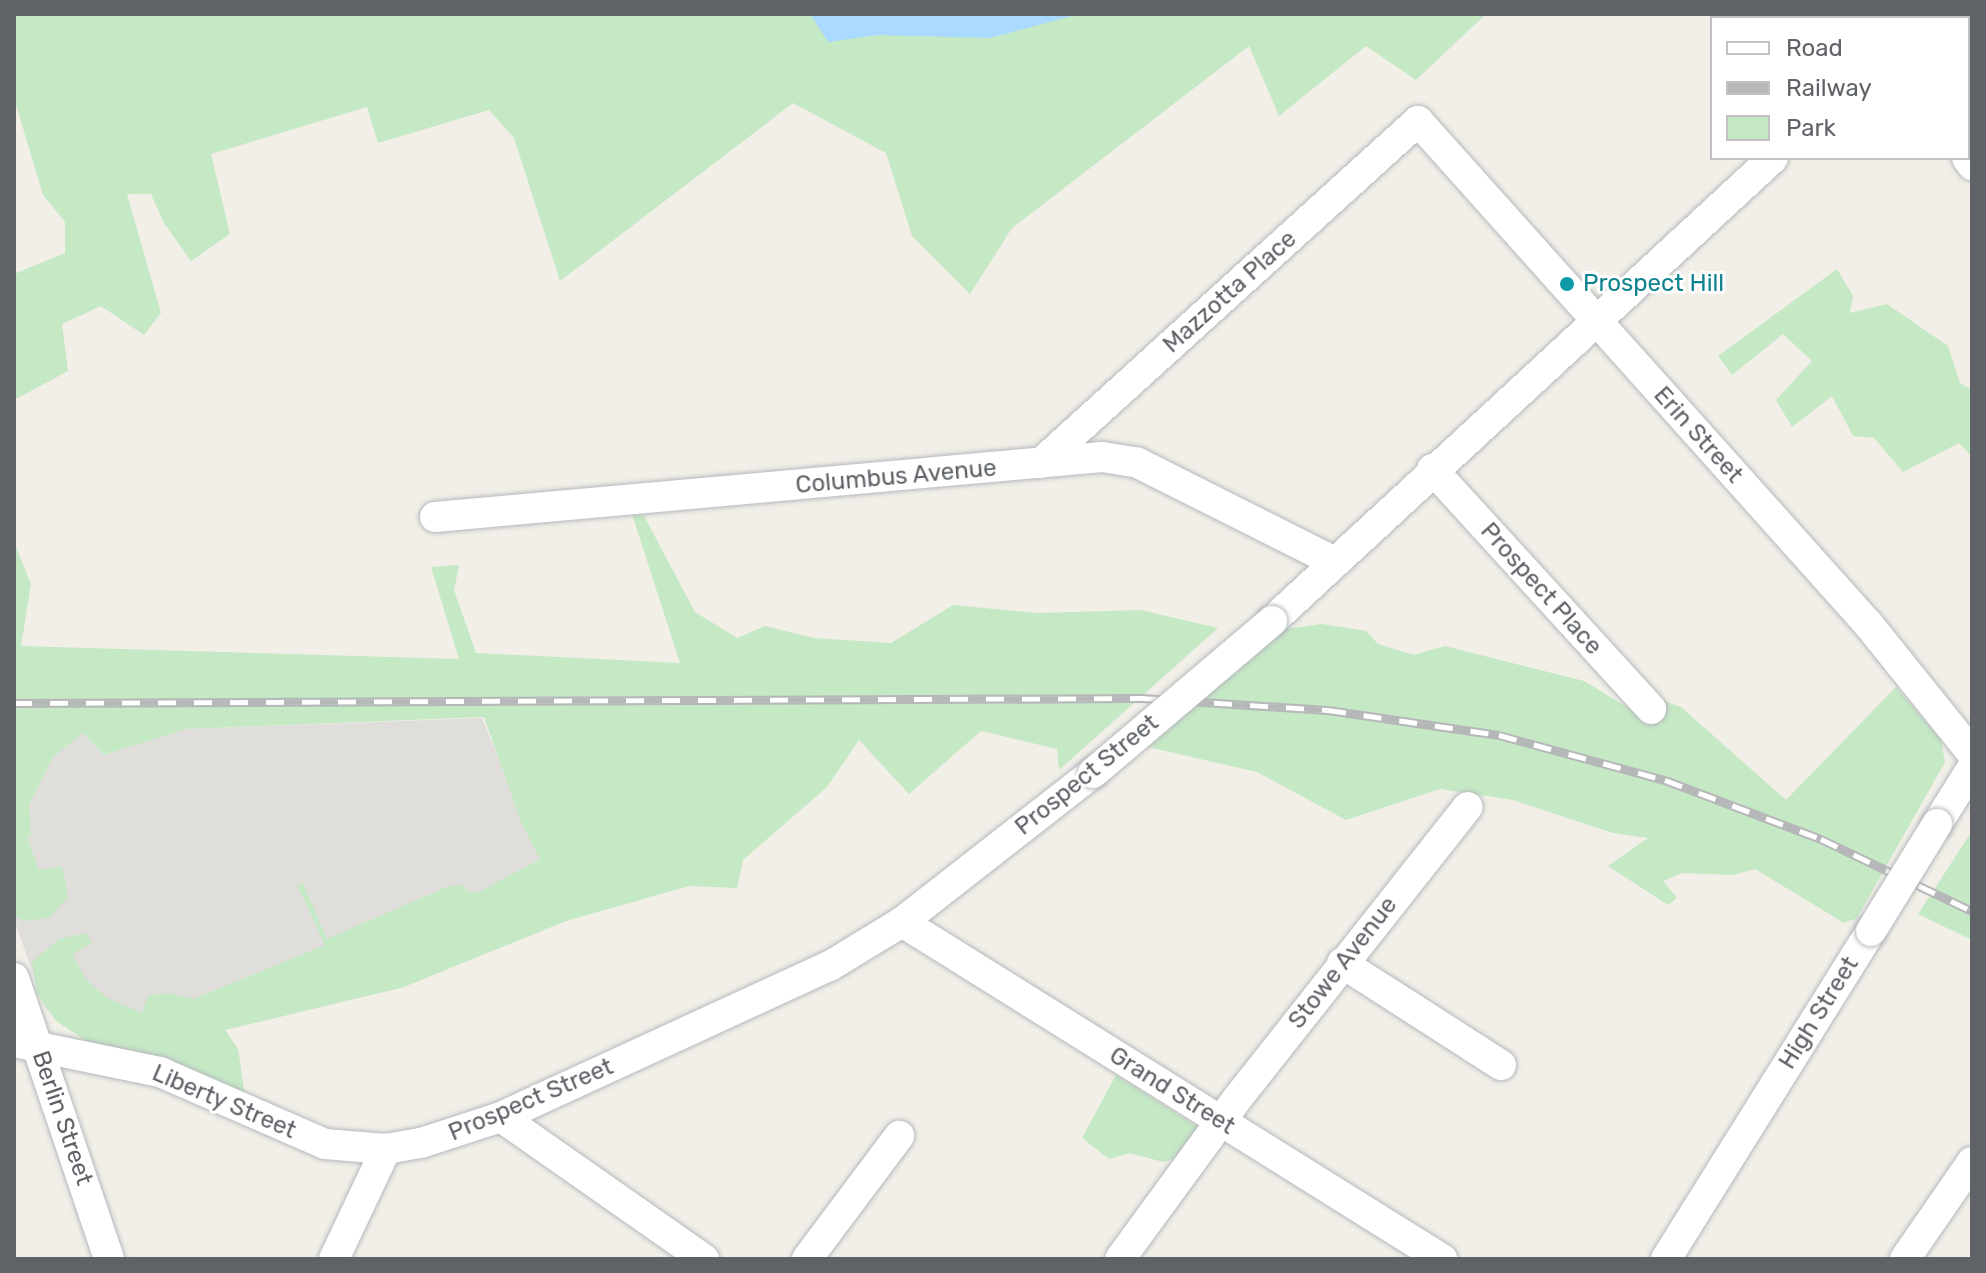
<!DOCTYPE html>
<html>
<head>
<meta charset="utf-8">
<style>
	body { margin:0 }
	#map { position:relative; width:1986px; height:1273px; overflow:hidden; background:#f1efe8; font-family:Rubik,sans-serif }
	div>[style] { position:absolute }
	.industrial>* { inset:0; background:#e0deda }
	.green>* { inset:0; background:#c5e8c5 }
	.water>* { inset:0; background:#aadaff }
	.roads { filter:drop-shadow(0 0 2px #b5b8bc) drop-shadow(0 0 2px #b5b8bc) }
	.minor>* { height:30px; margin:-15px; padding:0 15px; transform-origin:15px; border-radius:15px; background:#fff }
	.rail>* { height:9px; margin-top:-4.5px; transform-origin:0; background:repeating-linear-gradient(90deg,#fff 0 18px,#b6b7b8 0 36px); box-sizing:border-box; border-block:2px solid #b6b7b8 }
	.bridges { filter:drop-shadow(0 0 2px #b5b8bc) drop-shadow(0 0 2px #b5b8bc) }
	.minor-bridge>* { height:30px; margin:-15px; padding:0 15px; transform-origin:15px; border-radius:15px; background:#fff }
	.dots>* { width:22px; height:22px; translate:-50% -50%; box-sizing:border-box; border:4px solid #fff; border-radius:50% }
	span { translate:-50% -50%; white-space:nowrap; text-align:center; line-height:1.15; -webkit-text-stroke:6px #fff; paint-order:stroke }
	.culture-label { font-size:24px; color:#0d838f }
	.left { translate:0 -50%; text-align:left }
	.street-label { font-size:24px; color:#5f6368 }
	.frame { position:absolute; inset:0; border:16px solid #5f6368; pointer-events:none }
	.legend { position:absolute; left:1710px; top:16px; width:260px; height:144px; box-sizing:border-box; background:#fff; border:2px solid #bfc1c3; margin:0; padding:10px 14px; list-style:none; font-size:24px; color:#5f6368 }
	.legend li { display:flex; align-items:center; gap:16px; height:40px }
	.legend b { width:40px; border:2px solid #bfc1c3 }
</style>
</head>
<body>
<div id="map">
	<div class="industrial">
		<i style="clip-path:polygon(482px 718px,540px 859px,404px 987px,225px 1030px,238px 1049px,245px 1098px,170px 1059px,85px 1040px,45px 1008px,14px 919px,14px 735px,83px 733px,104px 755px,186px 729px)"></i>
	</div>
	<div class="green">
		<i style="clip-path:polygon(14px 14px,1486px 14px,1416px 80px,1366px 46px,1279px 116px,1249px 46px,1012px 228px,970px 294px,912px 236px,886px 153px,793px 103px,560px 281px,514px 138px,489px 110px,378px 143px,367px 107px,211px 154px,230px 234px,191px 261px,164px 223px,151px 194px,127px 194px,161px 313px,144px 335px,101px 306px,62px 324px,68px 371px,14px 400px,14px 274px,65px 253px,65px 222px,43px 195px,14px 98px)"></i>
		<i style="clip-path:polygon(1837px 269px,1853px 296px,1850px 313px,1887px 304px,1948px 346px,1960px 383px,1972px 390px,1972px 457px,1959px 443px,1903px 472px,1874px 438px,1853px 436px,1832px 396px,1792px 427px,1776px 400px,1812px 361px,1783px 334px,1732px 375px,1718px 356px)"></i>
		<i style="clip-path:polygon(632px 514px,644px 516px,695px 612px,737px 638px,765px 626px,814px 638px,891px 643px,953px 605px,1037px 613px,1141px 610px,1218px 628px,1059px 770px,1057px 749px,981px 731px,909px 794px,859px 740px,827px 787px,743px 860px,737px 888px,689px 886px,566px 921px,404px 987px,225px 1030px,238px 1049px,245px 1098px,170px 1059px,85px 1040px,56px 1021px,37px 993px,32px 962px,59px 939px,86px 933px,92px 943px,72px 954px,85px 978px,107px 998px,142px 1013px,148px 995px,170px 993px,193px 999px,325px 945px,297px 885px,303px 883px,327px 939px,444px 888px,461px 884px,468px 892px,481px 891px,540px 859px,521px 822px,484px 717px,186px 729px,104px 755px,83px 733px,53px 757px,29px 805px,31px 836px,27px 838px,39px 870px,62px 866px,68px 897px,49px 918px,24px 921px,14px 915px,14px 542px,31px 584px,21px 646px,459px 659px,431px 567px,459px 565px,454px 590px,476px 653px,680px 663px)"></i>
		<i style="clip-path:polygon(1322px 624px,1366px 631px,1378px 644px,1414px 655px,1445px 646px,1584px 681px,1640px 715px,1661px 700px,1681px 707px,1786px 800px,1896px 687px,1941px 740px,1945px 762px,1857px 918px,1844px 923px,1755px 869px,1733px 875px,1682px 873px,1663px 881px,1677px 898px,1668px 905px,1608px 866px,1648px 838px,1613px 833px,1513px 800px,1440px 789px,1346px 820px,1257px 772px,1148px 747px,1285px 629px)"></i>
		<i style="clip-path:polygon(1972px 831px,1972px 940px,1918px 914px)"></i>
		<i style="clip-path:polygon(1116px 1075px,1201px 1129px,1181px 1157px,1163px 1162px,1130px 1153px,1109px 1159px,1082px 1138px)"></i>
	</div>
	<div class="water">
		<i style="clip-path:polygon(810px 14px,1079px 14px,990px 38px,878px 35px,828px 42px)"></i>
	</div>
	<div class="roads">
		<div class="minor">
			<i style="left:1967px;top:158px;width:9px;rotate:54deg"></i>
			<i style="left:1041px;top:463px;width:509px;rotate:-42.21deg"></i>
			<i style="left:1418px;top:121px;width:676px;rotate:48.18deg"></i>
			<i style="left:1869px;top:625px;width:164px;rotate:51.2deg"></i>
			<i style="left:1432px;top:469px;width:325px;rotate:47.6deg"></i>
			<i style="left:435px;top:517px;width:670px;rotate:-5.14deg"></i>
			<i style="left:1102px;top:457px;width:36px;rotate:9deg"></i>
			<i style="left:1138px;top:463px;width:218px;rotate:26.7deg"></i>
			<i style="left:1272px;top:621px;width:682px;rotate:-42.74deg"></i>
			<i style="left:1937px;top:824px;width:66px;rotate:-58deg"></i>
			<i style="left:902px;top:922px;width:637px;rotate:31.97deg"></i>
			<i style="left:1342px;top:963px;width:189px;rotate:32.7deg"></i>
			<i style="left:14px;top:978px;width:297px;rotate:71.3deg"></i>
			<i style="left:14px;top:1042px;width:149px;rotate:11.6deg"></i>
			<i style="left:160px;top:1072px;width:180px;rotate:23.6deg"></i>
			<i style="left:325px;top:1144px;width:61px;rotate:4.7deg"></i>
			<i style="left:386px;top:1149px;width:36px;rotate:-10deg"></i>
			<i style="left:421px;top:1143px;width:84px;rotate:-18deg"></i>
			<i style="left:501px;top:1117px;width:362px;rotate:-24.7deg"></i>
			<i style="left:830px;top:966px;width:84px;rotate:-31.4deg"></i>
			<i style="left:902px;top:922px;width:242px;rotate:-38deg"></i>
			<i style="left:501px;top:1117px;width:248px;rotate:35deg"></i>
			<i style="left:334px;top:1259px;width:122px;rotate:-64.7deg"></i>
			<i style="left:807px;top:1259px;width:154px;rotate:-53.2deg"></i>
			<i style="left:1120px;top:1259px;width:198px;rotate:-53.8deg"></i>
			<i style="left:1237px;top:1099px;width:372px;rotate:-51.7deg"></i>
			<i style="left:1666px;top:1259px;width:387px;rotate:-58deg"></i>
			<i style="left:1905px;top:1259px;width:118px;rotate:-55.4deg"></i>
		</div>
	</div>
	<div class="rail">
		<i style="left:14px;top:703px;width:1128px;rotate:-0.25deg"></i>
		<i style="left:1142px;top:698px;width:186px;rotate:3.7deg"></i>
		<i style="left:1328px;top:710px;width:173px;rotate:8.3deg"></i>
		<i style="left:1499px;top:735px;width:172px;rotate:15.2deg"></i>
		<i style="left:1665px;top:780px;width:167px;rotate:20.7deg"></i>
		<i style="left:1821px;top:839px;width:167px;rotate:25.5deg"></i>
	</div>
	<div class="bridges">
		<div class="minor-bridge">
			<i style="left:1093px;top:773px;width:235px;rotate:-40.3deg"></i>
			<i style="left:1871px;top:931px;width:126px;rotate:-58.3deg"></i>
		</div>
	</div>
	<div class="dots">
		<i style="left:1567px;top:284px;background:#0f9aa8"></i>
	</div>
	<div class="culture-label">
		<span class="left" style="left:1583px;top:284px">Prospect Hill</span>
	</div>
	<div class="street-label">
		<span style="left:1230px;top:292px;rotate:-42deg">Mazzotta Place</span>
		<span style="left:1698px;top:435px;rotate:48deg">Erin Street</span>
		<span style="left:896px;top:477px;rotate:-5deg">Columbus Avenue</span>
		<span style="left:1541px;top:589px;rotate:48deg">Prospect Place</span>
		<span style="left:1087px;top:775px;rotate:-39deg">Prospect Street</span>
		<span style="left:1343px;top:963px;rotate:-52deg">Stowe Avenue</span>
		<span style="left:1819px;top:1013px;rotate:-58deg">High Street</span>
		<span style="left:1172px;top:1091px;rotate:32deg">Grand Street</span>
		<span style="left:531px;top:1100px;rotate:-23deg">Prospect Street</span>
		<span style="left:224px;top:1102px;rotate:23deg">Liberty Street</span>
		<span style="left:62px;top:1118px;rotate:71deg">Berlin Street</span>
	</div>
	<div class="frame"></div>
	<ul class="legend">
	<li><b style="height:10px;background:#fff"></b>Road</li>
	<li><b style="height:10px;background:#b6b7b8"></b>Railway</li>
	<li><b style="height:22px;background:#c5e8c5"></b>Park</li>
	</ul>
</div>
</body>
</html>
